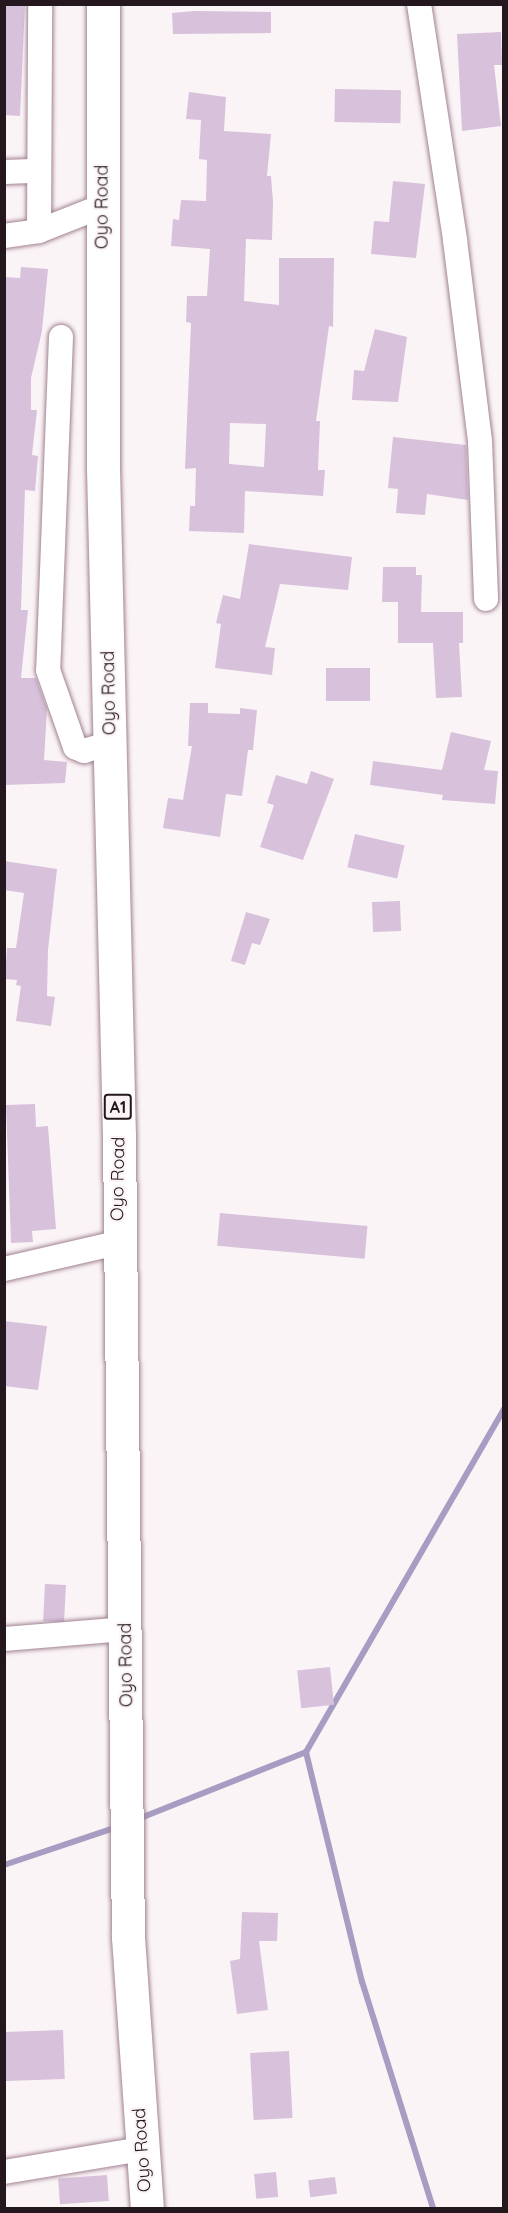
<!DOCTYPE html>
<html>
<head>
<meta charset="utf-8">
<style>
	body { margin:0 }
	#map { position:relative; width:508px; height:2213px; overflow:hidden; background:#fbf4f7; font-family:Quicksand,sans-serif }
	div>[style] { position:absolute }
	.stream>* { height:6px; margin:-3px; padding:0 3px; transform-origin:3px; border-radius:3px; background:#a79cc2 }
	.building>* { inset:0; background:#d8c1db; transform-origin:0 0 }
	.roads { filter:drop-shadow(0 0 2px #a18292) drop-shadow(0 0 2px #a18292) }
	.street>* { height:24px; margin:-12px; padding:0 12px; transform-origin:12px; border-radius:12px; background:#fff }
	.highway>* { height:33px; margin:-16.5px; padding:0 16.5px; transform-origin:16.5px; border-radius:16.5px; background:#fff }
	span { translate:-50% -50%; white-space:nowrap; text-align:center; line-height:1.15; -webkit-text-stroke:4.5px #fbf4f7; paint-order:stroke }
	.shield-label span { padding:2px 4px; background:#fbf4f7; border:2px solid; border-radius:4px; -webkit-text-stroke-width:0 }
	.shield-label { font-size:16px; color:#24181e; font-weight:700 }
	.street-label { font-size:18px; color:#24181e }
	.frame { position:absolute; inset:0; border:6px solid #24181e; pointer-events:none }
</style>
</head>
<body>
<div id="map">
	<div class="stream">
		<i style="left:138px;top:1819px;width:181px;rotate:-21.7deg"></i>
		<i style="left:4px;top:1865px;width:119px;rotate:-18.6deg"></i>
		<i style="left:433px;top:2208px;width:237px;rotate:-107.4deg"></i>
		<i style="left:362px;top:1982px;width:237px;rotate:-103.7deg"></i>
		<i style="left:306px;top:1752px;width:396px;rotate:-60deg"></i>
	</div>
	<div class="building">
		<i style="clip-path:polygon(4px 4px,25px 4px,20px 116px,4px 115px)"></i>
		<i style="clip-path:polygon(195px 11px,271px 12px,271px 33px,173px 34px,172px 13px)"></i>
		<i style="clip-path:polygon(501px 32px,502px 65px,494px 65px,501px 126px,462px 131px,457px 34px)"></i>
		<i style="left:335px;top:89px;width:66px;height:33px;rotate:1deg"></i>
		<i style="clip-path:polygon(evenodd,189px 92px,226px 97px,224px 131px,271px 134px,267px 176px,271px 176px,273px 202px,272px 240px,246px 239px,244px 301px,279px 305px,279px 258px,334px 258px,333px 327px,329px 326px,316px 421px,320px 421px,318px 470px,325px 470px,323px 496px,245px 491px,244px 533px,189px 531px,190px 506px,195px 506px,196px 468px,185px 469px,191px 323px,186px 322px,187px 296px,207px 296px,210px 249px,171px 246px,173px 219px,179px 220px,181px 200px,206px 201px,207px 160px,199px 159px,201px 120px,186px 119px,189px 92px,230px 423px,266px 424px,264px 467px,229px 464px,230px 423px)"></i>
		<i style="clip-path:polygon(393px 181px,425px 184px,416px 258px,371px 254px,374px 221px,389px 222px)"></i>
		<i style="clip-path:polygon(21px 267px,48px 269px,42px 331px,31px 378px,31px 410px,37px 410px,32px 455px,38px 456px,35px 491px,25px 490px,21px 610px,28px 610px,21px 678px,36px 678px,47px 709px,44px 760px,67px 762px,65px 783px,4px 785px,4px 277px,20px 278px)"></i>
		<i style="clip-path:polygon(375px 329px,407px 337px,398px 402px,352px 400px,354px 370px,364px 371px)"></i>
		<i style="clip-path:polygon(393px 437px,466px 445px,468px 500px,427px 494px,425px 515px,396px 513px,398px 489px,388px 488px)"></i>
		<i style="clip-path:polygon(249px 544px,352px 557px,348px 590px,280px 584px,265px 647px,275px 648px,272px 675px,215px 668px,221px 624px,216px 623px,223px 595px,240px 599px)"></i>
		<i style="clip-path:polygon(383px 567px,416px 567px,416px 575px,422px 575px,421px 612px,463px 612px,463px 643px,459px 643px,462px 697px,436px 698px,433px 643px,398px 643px,398px 602px,382px 602px)"></i>
		<i style="left:326px;top:668px;width:44px;height:33px"></i>
		<i style="clip-path:polygon(190px 703px,208px 703px,208px 713px,240px 714px,240px 708px,257px 710px,253px 750px,248px 750px,242px 796px,226px 794px,220px 837px,163px 828px,168px 798px,183px 800px,192px 746px,188px 746px)"></i>
		<i style="clip-path:polygon(451px 732px,491px 741px,484px 770px,498px 771px,495px 804px,442px 800px,443px 795px,370px 785px,373px 761px,442px 770px)"></i>
		<i style="clip-path:polygon(311px 771px,334px 779px,303px 860px,260px 847px,274px 805px,267px 803px,276px 775px,307px 784px)"></i>
		<i style="left:355px;top:834px;width:51px;height:34px;rotate:13deg"></i>
		<i style="clip-path:polygon(4px 861px,57px 869px,48px 950px,47px 996px,55px 997px,51px 1026px,16px 1021px,21px 986px,16px 985px,17px 980px,5px 979px,7px 948px,16px 948px,24px 893px,4px 890px)"></i>
		<i style="left:400px;top:901px;width:30px;height:28px;rotate:88deg"></i>
		<i style="clip-path:polygon(246px 912px,270px 919px,260px 945px,252px 943px,245px 965px,231px 961px)"></i>
		<i style="clip-path:polygon(35px 1104px,36px 1127px,48px 1126px,56px 1229px,32px 1231px,33px 1242px,11px 1243px,6px 1105px)"></i>
		<i style="left:220px;top:1213px;width:148px;height:33px;rotate:5deg"></i>
		<i style="clip-path:polygon(4px 1321px,47px 1326px,38px 1390px,4px 1386px)"></i>
		<i style="left:45px;top:1584px;width:21px;height:37px;rotate:3deg"></i>
		<i style="left:330px;top:1667px;width:38px;height:33px;rotate:84deg"></i>
		<i style="clip-path:polygon(242px 1912px,278px 1913px,277px 1941px,259px 1941px,268px 2010px,237px 2014px,230px 1961px,240px 1959px)"></i>
		<i style="left:63px;top:2030px;width:49px;height:59px;rotate:88deg"></i>
		<i style="left:289px;top:2051px;width:67px;height:39px;rotate:87deg"></i>
		<i style="left:276px;top:2172px;width:25px;height:22px;rotate:85deg"></i>
		<i style="left:107px;top:2175px;width:26px;height:49px;rotate:86deg"></i>
		<i style="left:335px;top:2177px;width:17px;height:27px;rotate:83deg"></i>
	</div>
	<div class="roads">
		<div class="street">
			<i style="left:419px;top:4px;width:239px;rotate:81.3deg"></i>
			<i style="left:455px;top:240px;width:203px;rotate:82.9deg"></i>
			<i style="left:480px;top:441px;width:158px;rotate:87.8deg"></i>
			<i style="left:4px;top:172px;width:35px;rotate:-2deg"></i>
			<i style="left:39px;top:231px;width:227px;rotate:-89.7deg"></i>
			<i style="left:4px;top:236px;width:35px;rotate:-8deg"></i>
			<i style="left:39px;top:231px;width:68px;rotate:-21.6deg"></i>
			<i style="left:61px;top:337px;width:333px;rotate:92.2deg"></i>
			<i style="left:48px;top:670px;width:82px;rotate:70.7deg"></i>
			<i style="left:75px;top:747px;width:10px;rotate:24deg"></i>
			<i style="left:84px;top:751px;width:27px;rotate:-17deg"></i>
			<i style="left:4px;top:1269px;width:116px;rotate:-13deg"></i>
			<i style="left:4px;top:1639px;width:121px;rotate:-4.7deg"></i>
			<i style="left:4px;top:2172px;width:139px;rotate:-9.5deg"></i>
		</div>
		<div class="highway">
			<i style="left:103px;top:4px;width:464px;rotate:90deg"></i>
			<i style="left:103px;top:468px;width:668px;rotate:88.63deg"></i>
			<i style="left:119px;top:1136px;width:801px;rotate:89.36deg"></i>
			<i style="left:128px;top:1937px;width:272px;rotate:86deg"></i>
		</div>
	</div>
	<div class="shield-label">
		<span style="left:118px;top:1107px">A1</span>
	</div>
	<div class="street-label">
		<span style="left:102px;top:207px;rotate:-90deg">Oyo Road</span>
		<span style="left:109px;top:693px;rotate:-91deg">Oyo Road</span>
		<span style="left:118px;top:1179px;rotate:-89deg">Oyo Road</span>
		<span style="left:126px;top:1665px;rotate:-91deg">Oyo Road</span>
		<span style="left:142px;top:2150px;rotate:-94deg">Oyo Road</span>
	</div>
	<div class="frame"></div>
</div>
</body>
</html>
